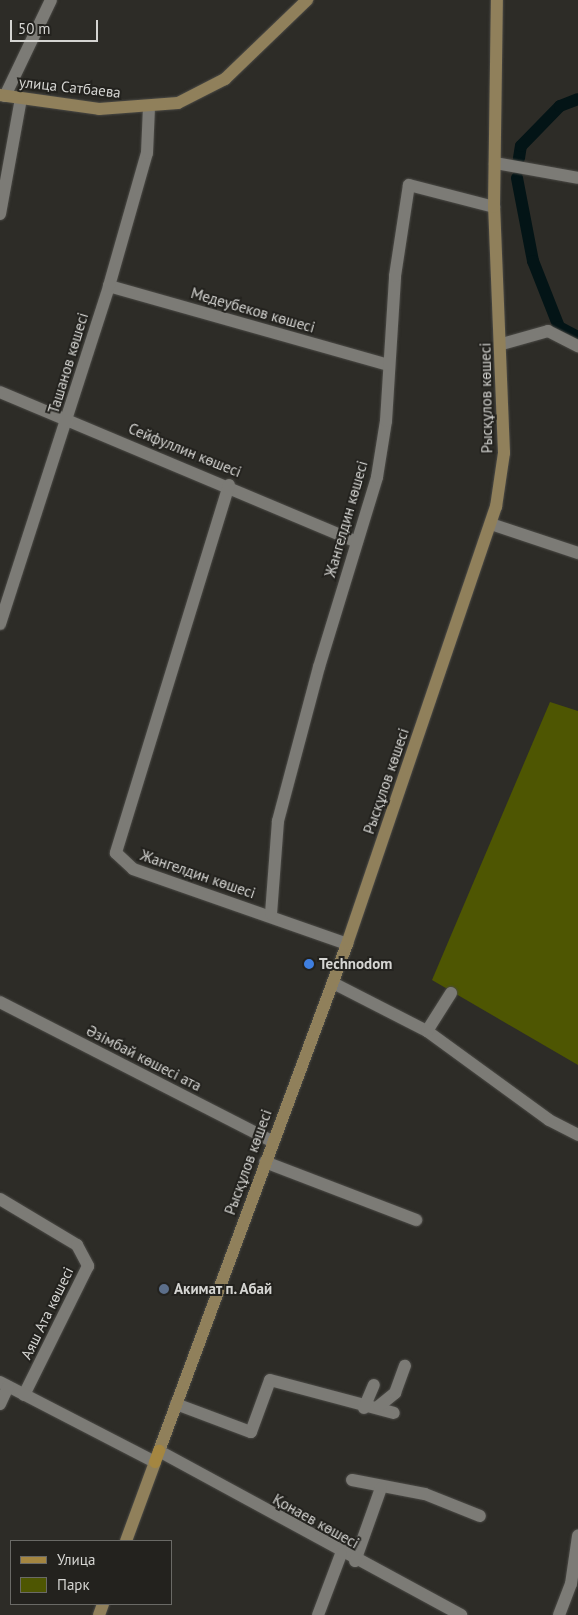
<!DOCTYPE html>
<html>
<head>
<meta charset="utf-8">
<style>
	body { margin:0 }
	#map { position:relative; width:578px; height:1615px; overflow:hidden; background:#2d2c27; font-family:"PT Sans",sans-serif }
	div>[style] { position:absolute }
	.green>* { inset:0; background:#4e5602 }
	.canal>* { height:12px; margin:-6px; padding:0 6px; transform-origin:6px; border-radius:6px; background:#031416 }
	.roads { filter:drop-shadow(0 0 1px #4b4a46) drop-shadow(0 0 1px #4b4a46) }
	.street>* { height:12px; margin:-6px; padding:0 6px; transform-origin:6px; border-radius:6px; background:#7c7b76 }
	.secondary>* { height:12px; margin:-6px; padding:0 6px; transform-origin:6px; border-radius:6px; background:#90805b }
	.primary>* { height:12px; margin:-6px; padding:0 6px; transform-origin:6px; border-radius:6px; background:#a48641 }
	.dots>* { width:14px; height:14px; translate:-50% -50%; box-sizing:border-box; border:2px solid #23221e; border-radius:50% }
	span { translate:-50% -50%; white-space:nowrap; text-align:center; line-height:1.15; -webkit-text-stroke:4px #23221e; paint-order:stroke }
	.street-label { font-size:15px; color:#d5d5d2 }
	.poi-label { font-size:15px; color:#d5d5d2; font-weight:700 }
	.left { translate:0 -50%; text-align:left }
	.legend { position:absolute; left:10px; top:1540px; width:162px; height:65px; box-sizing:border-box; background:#23221e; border:1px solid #6a6a66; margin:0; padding:6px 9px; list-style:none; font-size:15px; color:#d5d5d2 }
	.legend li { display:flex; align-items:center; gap:10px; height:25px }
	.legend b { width:25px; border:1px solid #6a6a66 }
	.scale { position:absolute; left:10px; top:20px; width:88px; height:22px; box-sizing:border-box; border:2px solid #d5d5d2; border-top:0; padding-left:6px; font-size:15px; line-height:18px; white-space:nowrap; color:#d5d5d2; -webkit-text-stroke:4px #23221e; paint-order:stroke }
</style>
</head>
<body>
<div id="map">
	<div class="green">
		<i style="clip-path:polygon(550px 702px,578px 711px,578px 1065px,432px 980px)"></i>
	</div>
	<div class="canal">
		<i style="left:519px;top:158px;width:12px;rotate:-81deg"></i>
		<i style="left:521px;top:146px;width:56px;rotate:-45.7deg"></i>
		<i style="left:560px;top:106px;width:19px;rotate:-21deg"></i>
		<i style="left:517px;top:178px;width:85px;rotate:79.1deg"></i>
		<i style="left:533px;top:261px;width:71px;rotate:68.5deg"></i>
		<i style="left:559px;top:327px;width:21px;rotate:28deg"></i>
	</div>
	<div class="roads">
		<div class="street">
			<i style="left:5px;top:96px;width:106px;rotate:-64.4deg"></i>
			<i style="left:495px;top:163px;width:84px;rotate:10.2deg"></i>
			<i style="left:0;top:214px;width:117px;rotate:-79.7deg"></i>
			<i style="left:109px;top:286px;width:290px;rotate:15.8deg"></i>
			<i style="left:502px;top:344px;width:48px;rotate:-15.8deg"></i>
			<i style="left:548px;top:331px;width:34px;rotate:27deg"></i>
			<i style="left:0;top:392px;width:387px;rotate:22.8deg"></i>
			<i style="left:229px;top:485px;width:385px;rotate:107.1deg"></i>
			<i style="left:116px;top:853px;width:23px;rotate:43deg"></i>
			<i style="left:133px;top:869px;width:227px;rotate:19.3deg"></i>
			<i style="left:491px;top:524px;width:92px;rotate:18.4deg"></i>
			<i style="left:0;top:624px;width:355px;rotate:-72.1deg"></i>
			<i style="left:109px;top:286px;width:138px;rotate:-74.1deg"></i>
			<i style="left:147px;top:153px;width:45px;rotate:-87.5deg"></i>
			<i style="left:271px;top:914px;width:93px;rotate:-85.7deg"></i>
			<i style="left:278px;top:821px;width:159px;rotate:-75.1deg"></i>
			<i style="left:319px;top:667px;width:199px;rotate:-73deg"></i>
			<i style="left:377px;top:477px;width:57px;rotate:-80.9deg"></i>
			<i style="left:386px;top:421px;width:145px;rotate:-86.4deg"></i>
			<i style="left:395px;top:276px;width:92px;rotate:-81.3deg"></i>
			<i style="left:409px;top:185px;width:88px;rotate:14.5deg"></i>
			<i style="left:333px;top:983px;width:106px;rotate:27.1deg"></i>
			<i style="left:427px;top:1031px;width:151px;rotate:36.1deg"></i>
			<i style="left:549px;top:1120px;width:33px;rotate:27deg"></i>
			<i style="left:0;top:1002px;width:307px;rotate:27.1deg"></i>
			<i style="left:427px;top:1031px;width:45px;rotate:-57.7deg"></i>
			<i style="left:265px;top:1162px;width:162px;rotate:21deg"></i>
			<i style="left:0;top:1199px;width:90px;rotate:30.9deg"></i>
			<i style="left:77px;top:1245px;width:24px;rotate:62deg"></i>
			<i style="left:88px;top:1266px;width:144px;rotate:116.4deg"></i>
			<i style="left:0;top:1382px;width:174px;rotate:27.3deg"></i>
			<i style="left:0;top:1404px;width:19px;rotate:-65deg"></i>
			<i style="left:176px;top:1404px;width:80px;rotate:20.5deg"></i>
			<i style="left:251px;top:1432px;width:55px;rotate:-69.9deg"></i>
			<i style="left:270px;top:1380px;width:128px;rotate:14.9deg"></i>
			<i style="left:379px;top:1406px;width:21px;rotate:-39deg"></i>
			<i style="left:395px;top:1393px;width:29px;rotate:-70deg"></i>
			<i style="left:364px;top:1408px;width:25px;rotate:-67deg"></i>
			<i style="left:159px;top:1451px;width:344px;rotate:28.5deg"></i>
			<i style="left:352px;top:1480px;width:74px;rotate:10.9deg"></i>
			<i style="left:425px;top:1494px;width:59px;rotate:21.8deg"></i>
			<i style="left:355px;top:1561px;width:77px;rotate:-70.4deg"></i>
			<i style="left:318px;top:1615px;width:65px;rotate:-69.3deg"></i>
			<i style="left:559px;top:1615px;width:33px;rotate:-69deg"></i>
			<i style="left:571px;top:1584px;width:49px;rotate:-81.7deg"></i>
		</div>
		<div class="secondary">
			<i style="left:0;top:95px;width:100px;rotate:8deg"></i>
			<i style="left:99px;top:109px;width:79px;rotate:-4.3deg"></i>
			<i style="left:178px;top:103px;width:53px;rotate:-27.1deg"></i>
			<i style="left:225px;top:79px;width:114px;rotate:-43.9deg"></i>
			<i style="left:159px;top:1451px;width:541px;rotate:-69.65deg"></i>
			<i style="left:347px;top:944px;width:462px;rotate:-71.2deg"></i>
			<i style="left:496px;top:507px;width:55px;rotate:-81.6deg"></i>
			<i style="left:504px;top:453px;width:246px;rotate:-92.3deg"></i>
			<i style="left:494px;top:207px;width:207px;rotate:-89.2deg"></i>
			<i style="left:126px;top:1541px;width:84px;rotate:-69.8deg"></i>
			<i style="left:99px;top:1615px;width:12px;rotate:-70deg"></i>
		</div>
		<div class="primary">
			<i style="left:155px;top:1462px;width:12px;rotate:-70deg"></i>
		</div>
	</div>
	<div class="dots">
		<i style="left:309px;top:964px;background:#3f7fe0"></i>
		<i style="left:164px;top:1289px;background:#5c6f8a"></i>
	</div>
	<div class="street-label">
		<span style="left:70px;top:87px;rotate:6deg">улица Сатбаева</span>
		<span style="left:253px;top:310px;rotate:16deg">Медеубеков көшесі</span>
		<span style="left:68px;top:363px;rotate:-73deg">Ташанов көшесі</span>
		<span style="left:486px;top:398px;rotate:-91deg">Рысқұлов көшесі</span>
		<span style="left:185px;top:450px;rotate:22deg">Сейфуллин көшесі</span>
		<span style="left:346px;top:519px;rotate:-74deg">Жангелдин көшесі</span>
		<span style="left:386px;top:781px;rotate:-71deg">Рысқұлов көшесі</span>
		<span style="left:198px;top:874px;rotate:19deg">Жангелдин көшесі</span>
		<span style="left:144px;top:1058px;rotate:27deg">Әзімбай көшесі ата</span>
		<span style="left:248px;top:1162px;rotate:-70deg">Рысқұлов көшесі</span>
		<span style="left:47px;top:1313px;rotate:-64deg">Аяш Ата көшесі</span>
		<span style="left:316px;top:1521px;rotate:29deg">Қонаев көшесі</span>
	</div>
	<div class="poi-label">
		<span class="left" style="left:319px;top:964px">Technodom</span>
		<span class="left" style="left:174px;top:1289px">Акимат п. Абай</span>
	</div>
	<ul class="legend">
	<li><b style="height:6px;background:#a48641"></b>Улица</li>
	<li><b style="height:14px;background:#4e5602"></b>Парк</li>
	</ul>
	<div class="scale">50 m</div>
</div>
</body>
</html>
